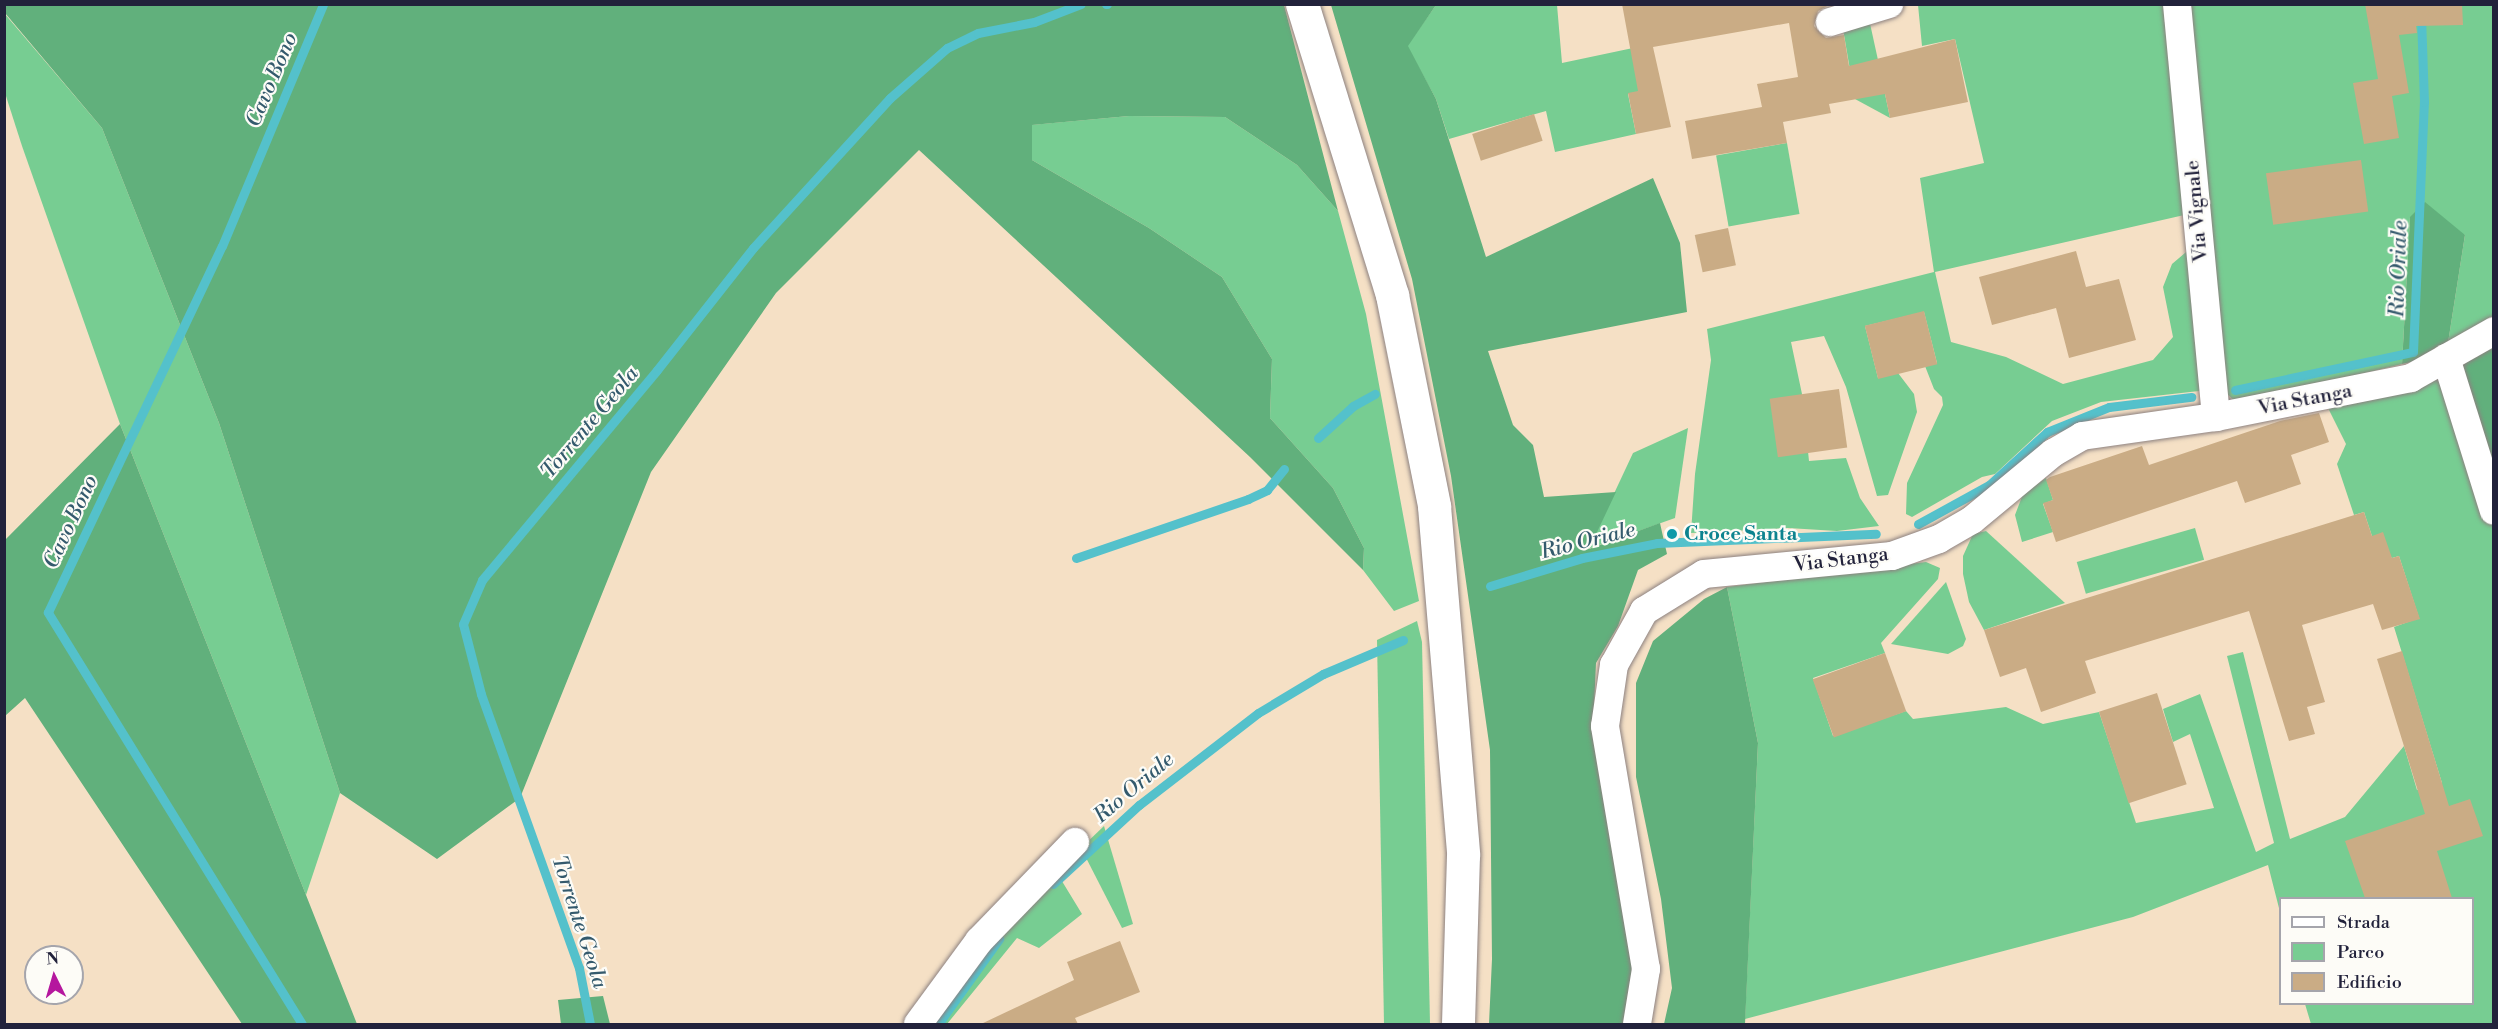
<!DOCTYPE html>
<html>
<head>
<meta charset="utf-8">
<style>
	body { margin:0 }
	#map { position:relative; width:2498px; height:1029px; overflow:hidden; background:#f5e0c5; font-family:"Libre Bodoni",serif }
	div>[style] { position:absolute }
	.green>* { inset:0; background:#77cd92; transform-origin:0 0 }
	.forest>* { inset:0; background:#61b07c }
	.stream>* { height:9px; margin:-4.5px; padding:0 4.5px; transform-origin:4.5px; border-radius:4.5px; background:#54c1cb }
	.building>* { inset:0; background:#caac85; transform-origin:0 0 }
	.roads { filter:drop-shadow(0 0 2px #8c8180) drop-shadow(0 0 2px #8c8180) }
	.minor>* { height:28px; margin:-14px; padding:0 14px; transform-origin:14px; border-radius:14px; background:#fff }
	.trunk>* { height:33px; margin:-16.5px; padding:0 16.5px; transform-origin:16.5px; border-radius:16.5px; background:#fff }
	.dots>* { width:16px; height:16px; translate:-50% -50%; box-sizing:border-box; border:3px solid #fdfcf7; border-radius:50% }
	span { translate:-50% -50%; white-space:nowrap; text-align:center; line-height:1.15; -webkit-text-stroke:4.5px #fdfcf7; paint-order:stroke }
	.street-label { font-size:20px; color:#22223b }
	.culture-label { font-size:20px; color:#0d838f; font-weight:700 }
	.left { translate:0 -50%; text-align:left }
	.water-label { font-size:21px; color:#345a6d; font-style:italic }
	.frame { position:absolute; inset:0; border:6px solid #22223b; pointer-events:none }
	.legend { position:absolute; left:2279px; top:897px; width:195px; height:108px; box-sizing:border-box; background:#fdfcf7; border:2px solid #a5a5ac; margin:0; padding:8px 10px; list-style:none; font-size:18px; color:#22223b }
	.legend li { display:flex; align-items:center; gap:12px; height:30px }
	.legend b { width:30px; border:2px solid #a5a5ac }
	.north { position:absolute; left:24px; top:945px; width:60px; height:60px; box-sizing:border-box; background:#fdfcf7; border:2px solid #a5a5ac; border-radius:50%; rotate:355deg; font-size:16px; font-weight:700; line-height:24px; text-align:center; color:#22223b }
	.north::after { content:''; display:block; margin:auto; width:21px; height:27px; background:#b5179e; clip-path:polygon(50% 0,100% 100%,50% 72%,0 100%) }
</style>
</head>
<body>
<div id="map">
	<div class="green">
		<i style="clip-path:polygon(1436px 5px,1557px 5px,1562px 63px,1633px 48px,1642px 91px,1628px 94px,1636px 134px,1555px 152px,1546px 111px,1449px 139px,1436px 99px,1407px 46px)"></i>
		<i style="clip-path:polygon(1918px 5px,2170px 5px,2193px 213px,1935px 272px,1951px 342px,2006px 357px,2063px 384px,2153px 360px,2173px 337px,2163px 287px,2172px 264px,2192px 247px,2208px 390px,2101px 402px,2052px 421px,1995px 474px,1982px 477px,1912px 517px,1906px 514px,1907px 483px,1943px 405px,1942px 397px,1934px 389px,1925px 366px,1937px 363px,1924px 312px,1865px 326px,1878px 378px,1898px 373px,1914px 394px,1917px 412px,1888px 495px,1877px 496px,1846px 387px,1824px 336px,1791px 342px,1802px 394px,1809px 461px,1846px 458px,1860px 498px,1879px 526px,1837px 531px,1788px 528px,1691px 533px,1695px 474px,1711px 360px,1707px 329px,1934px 272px,1920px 178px,1984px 163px,1955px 39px,1922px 46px)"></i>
		<i style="clip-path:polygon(2186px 5px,2493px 5px,2493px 316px,2448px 343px,2465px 235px,2410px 217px,2402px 364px,2238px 404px,2225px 392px)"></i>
		<i style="clip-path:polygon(4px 13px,102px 128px,219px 423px,340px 793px,306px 895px,120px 424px,22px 146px,5px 93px)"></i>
		<i style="clip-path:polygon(1869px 19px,1878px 60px,1890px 118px,1855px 99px,1843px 29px)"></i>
		<i style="clip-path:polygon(1129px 116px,1225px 117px,1297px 165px,1338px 211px,1366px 314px,1419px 601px,1394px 611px,1363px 570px,1364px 548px,1333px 488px,1270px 418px,1272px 359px,1222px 277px,1149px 228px,1032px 160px,1031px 125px)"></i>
		<i style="left:1787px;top:143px;width:72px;height:72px;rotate:80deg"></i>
		<i style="clip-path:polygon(2447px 372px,2493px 520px,2493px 1024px,2311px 1024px,2305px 1004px,2472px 1004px,2472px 898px,2280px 898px,2280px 912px,2268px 865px,2133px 917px,1745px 1019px,1758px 743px,1727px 587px,1926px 562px,1940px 568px,1938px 579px,1881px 643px,1885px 653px,1813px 678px,1833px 736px,1906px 711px,1913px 719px,2006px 707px,2043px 724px,2099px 712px,2136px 823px,2214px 808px,2190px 734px,2173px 742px,2163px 709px,2200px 694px,2256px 852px,2274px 843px,2227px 656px,2243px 652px,2290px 839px,2345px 817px,2404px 746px,2417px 790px,2442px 783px,2394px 627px,2419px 618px,2399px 556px,2392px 558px,2372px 536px,2364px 512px,2354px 515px,2337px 464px,2346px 444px,2327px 406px)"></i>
		<i style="clip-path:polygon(1688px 428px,1675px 518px,1588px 549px,1633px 453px)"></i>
		<i style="clip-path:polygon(2046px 478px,2053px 500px,2043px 504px,2053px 532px,2022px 542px,2015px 515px,2023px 494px)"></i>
		<i style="left:2195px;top:528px;width:33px;height:123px;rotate:74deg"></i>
		<i style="clip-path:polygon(1986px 531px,2065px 603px,1984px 630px,1969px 602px,1963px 574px,1963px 556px,1973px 534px)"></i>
		<i style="clip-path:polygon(1946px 582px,1966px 639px,1963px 646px,1948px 654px,1891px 644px)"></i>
		<i style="clip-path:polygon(1417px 621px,1422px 642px,1430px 1024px,1384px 1024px,1377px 640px)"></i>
		<i style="clip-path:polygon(1104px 826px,1133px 924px,1122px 928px,1081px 848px)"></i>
		<i style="clip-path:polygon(1057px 873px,1082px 914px,1039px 948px,1017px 938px,947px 1024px,931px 1024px,964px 974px)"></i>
	</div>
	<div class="forest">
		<i style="clip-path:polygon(4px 5px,1284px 5px,1338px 211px,1297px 165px,1225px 117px,1129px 116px,1032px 125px,1032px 160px,1149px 228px,1222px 277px,1272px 359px,1270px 418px,1333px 488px,1364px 548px,1363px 570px,1250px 457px,919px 150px,776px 293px,651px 472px,520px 798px,437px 859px,340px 793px,219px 423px,102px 128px,5px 13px)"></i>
		<i style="clip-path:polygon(1331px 5px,1436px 5px,1408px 46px,1436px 99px,1486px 257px,1653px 178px,1680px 243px,1687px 312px,1488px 351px,1513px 425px,1533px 445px,1544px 497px,1616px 492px,1589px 549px,1660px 523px,1664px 541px,1667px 554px,1638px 570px,1618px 626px,1596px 663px,1594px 708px,1638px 972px,1627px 1024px,1489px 1024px,1492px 959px,1490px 750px,1451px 476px,1412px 279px)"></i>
		<i style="clip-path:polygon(2425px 202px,2465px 235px,2448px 343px,2421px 360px,2402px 364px,2410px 217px)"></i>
		<i style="clip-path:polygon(2493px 338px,2493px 501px,2453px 369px)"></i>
		<i style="clip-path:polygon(120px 424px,306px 895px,357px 1024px,242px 1024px,25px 698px,5px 716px,5px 540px)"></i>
		<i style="clip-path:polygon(1727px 587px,1758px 743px,1745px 1024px,1664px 1024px,1672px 988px,1661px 899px,1636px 777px,1636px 683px,1653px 641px,1704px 599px)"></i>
		<i style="clip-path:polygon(603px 996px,610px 1024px,561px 1024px,558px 1000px)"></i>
	</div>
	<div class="stream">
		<i style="left:1106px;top:4px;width:1px"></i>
		<i style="left:2235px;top:390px;width:182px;rotate:-12.1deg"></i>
		<i style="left:2413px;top:352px;width:250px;rotate:-87.5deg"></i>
		<i style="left:2424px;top:102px;width:87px;rotate:-92deg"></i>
		<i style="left:1318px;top:438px;width:47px;rotate:-42.4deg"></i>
		<i style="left:1353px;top:406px;width:25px;rotate:-29deg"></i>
		<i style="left:1918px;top:524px;width:81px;rotate:-28.8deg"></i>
		<i style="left:1989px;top:485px;width:79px;rotate:-42.4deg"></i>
		<i style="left:2047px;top:432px;width:67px;rotate:-22deg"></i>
		<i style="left:2109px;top:407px;width:83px;rotate:-7deg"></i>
		<i style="left:1076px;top:558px;width:182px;rotate:-18.9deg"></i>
		<i style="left:1248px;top:499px;width:21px;rotate:-25deg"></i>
		<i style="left:1267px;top:490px;width:27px;rotate:-51deg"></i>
		<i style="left:1490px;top:586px;width:96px;rotate:-16.9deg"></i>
		<i style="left:1582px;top:558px;width:76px;rotate:-11.3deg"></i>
		<i style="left:1657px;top:543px;width:219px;rotate:-2.4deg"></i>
		<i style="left:1053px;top:884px;width:117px;rotate:-42.6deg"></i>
		<i style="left:1139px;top:805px;width:150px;rotate:-37.7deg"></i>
		<i style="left:1258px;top:713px;width:76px;rotate:-31deg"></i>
		<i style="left:1323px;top:674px;width:87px;rotate:-23deg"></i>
		<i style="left:302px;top:1024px;width:484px;rotate:-121.7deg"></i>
		<i style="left:48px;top:612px;width:405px;rotate:-64.6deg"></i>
		<i style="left:222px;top:246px;width:262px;rotate:-67.3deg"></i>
		<i style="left:590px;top:1024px;width:57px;rotate:-101.1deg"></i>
		<i style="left:579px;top:968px;width:291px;rotate:-109.7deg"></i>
		<i style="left:481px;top:694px;width:72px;rotate:-104.4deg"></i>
		<i style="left:463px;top:624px;width:48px;rotate:-66.6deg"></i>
		<i style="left:482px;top:580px;width:273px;rotate:-50.2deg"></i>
		<i style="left:657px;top:370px;width:155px;rotate:-51.8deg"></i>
		<i style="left:753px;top:248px;width:203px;rotate:-47.6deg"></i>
		<i style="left:890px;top:98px;width:76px;rotate:-41.3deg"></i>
		<i style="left:947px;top:48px;width:34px;rotate:-26deg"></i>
		<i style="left:978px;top:33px;width:57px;rotate:-11.1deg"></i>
		<i style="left:1034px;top:22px;width:50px;rotate:-21deg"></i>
		<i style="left:938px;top:1024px;width:105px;rotate:-54.3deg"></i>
	</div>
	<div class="building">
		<i style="clip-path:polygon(1622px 4px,1831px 4px,1818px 11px,1814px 26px,1826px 38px,1844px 35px,1849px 66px,1955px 39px,1968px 102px,1890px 118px,1885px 94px,1829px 104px,1831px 113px,1783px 122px,1787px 143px,1692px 159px,1685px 121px,1762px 107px,1757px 84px,1798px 77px,1789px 23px,1653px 47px,1671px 127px,1636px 134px,1628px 93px,1638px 91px)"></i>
		<i style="clip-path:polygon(2365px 4px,2462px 4px,2463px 25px,2416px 26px,2417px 33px,2399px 35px,2409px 93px,2392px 96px,2399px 138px,2364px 144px,2353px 83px,2378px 79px)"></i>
		<i style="left:1534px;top:114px;width:28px;height:65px;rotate:72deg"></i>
		<i style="left:2361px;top:160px;width:52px;height:96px;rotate:82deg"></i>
		<i style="left:1728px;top:228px;width:38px;height:34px;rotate:78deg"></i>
		<i style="clip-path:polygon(2076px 251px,2086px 287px,2119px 279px,2136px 340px,2069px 358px,2056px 308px,1992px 325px,1979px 277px)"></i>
		<i style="left:1924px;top:311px;width:55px;height:61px;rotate:76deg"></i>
		<i style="left:1839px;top:389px;width:59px;height:70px;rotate:82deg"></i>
		<i style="clip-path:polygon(2319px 413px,2329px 442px,2291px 455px,2301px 484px,2245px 503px,2237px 481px,2056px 542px,2043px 503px,2053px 500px,2046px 480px,2050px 477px,2142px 446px,2149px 465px,2280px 421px)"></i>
		<i style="clip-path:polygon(2364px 512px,2372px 536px,2383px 532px,2392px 558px,2399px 556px,2420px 619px,2382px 630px,2373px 604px,2302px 625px,2325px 702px,2307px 707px,2315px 734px,2289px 741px,2249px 611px,2085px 661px,2096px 693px,2041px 712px,2026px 668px,2000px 677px,1984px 630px)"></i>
		<i style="clip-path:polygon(2402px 651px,2449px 806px,2470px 799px,2483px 836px,2437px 851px,2452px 898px,2365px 898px,2345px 841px,2425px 814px,2377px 659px)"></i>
		<i style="left:1885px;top:653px;width:62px;height:77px;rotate:70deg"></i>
		<i style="left:2157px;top:693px;width:96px;height:61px;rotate:72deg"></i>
		<i style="clip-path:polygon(1120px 941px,1140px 992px,1075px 1018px,1078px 1024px,981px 1024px,1074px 980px,1067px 962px)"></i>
	</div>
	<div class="roads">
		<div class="minor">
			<i style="left:2177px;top:4px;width:415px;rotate:84.6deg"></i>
			<i style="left:1830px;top:22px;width:62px;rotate:-17deg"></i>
			<i style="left:2446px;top:358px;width:160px;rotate:72.6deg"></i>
			<i style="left:918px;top:1024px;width:103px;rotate:-53.7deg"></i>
			<i style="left:979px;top:941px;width:138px;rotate:-45.9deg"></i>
			<i style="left:1637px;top:1024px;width:56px;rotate:-80.7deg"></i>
			<i style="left:1646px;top:969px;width:246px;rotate:-99.6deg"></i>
			<i style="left:1605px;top:726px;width:62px;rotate:-81.6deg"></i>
			<i style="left:1614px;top:665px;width:62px;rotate:-60.9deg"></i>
			<i style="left:1644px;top:611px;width:70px;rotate:-31.7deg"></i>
			<i style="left:1704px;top:574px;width:189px;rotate:-5.5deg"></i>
			<i style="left:1892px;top:556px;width:50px;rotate:-19.9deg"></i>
			<i style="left:1939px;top:539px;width:38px;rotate:-30deg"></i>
			<i style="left:1972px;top:520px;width:105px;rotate:-39.6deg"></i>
			<i style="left:2053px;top:453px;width:34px;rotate:-30deg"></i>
			<i style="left:2082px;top:436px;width:135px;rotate:-8.1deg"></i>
			<i style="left:2216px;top:417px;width:199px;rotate:-11.3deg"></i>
			<i style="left:2411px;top:378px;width:95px;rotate:-29.5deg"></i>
		</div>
		<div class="trunk">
			<i style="left:1302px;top:4px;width:305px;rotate:72.8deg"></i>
			<i style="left:1392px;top:295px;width:215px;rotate:78.7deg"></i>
			<i style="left:1434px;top:506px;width:350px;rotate:85.2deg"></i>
			<i style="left:1463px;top:855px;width:169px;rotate:91.7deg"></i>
		</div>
	</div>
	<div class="dots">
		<i style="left:1672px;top:534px;background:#0f9aa8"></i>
	</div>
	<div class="street-label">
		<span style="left:2197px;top:211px;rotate:-95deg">Via Vignale</span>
		<span style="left:2305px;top:400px;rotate:-11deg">Via Stanga</span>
		<span style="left:1841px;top:560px;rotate:-7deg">Via Stanga</span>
	</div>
	<div class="culture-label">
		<span class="left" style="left:1684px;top:534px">Croce Santa</span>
	</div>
	<div class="water-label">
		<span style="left:272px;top:80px;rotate:-67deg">Cavo Bono</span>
		<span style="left:2399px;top:269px;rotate:-88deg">Rio Oriale</span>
		<span style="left:590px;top:423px;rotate:-50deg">Torrente Geola</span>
		<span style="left:71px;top:522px;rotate:-65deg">Cavo Bono</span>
		<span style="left:1588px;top:541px;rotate:-14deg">Rio Oriale</span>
		<span style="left:1134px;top:788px;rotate:-40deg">Rio Oriale</span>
		<span style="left:579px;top:922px;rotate:72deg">Torrente Geola</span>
	</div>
	<div class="frame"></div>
	<ul class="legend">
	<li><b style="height:8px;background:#fff"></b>Strada</li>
	<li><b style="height:16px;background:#77cd92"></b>Parco</li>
	<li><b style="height:16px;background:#caac85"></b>Edificio</li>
	</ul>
	<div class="north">N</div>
</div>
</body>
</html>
